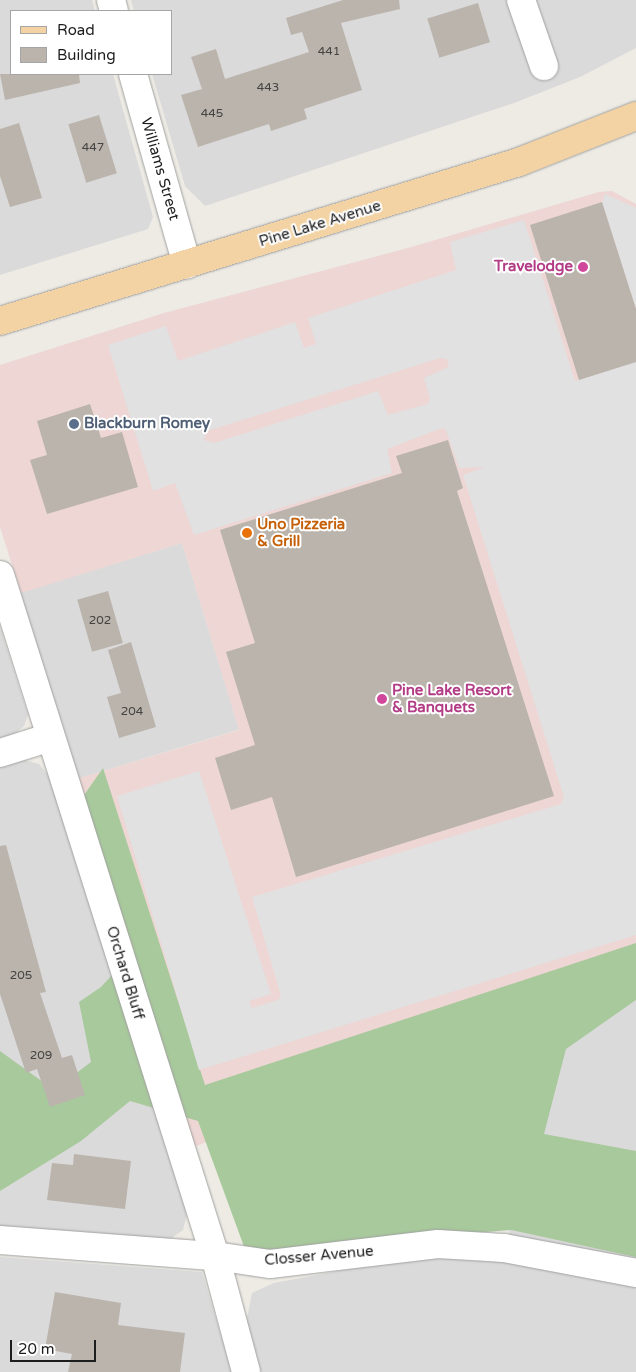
<!DOCTYPE html>
<html>
<head>
<meta charset="utf-8">
<style>
	body { margin:0 }
	#map { position:relative; width:636px; height:1372px; overflow:hidden; background:#edebe4; font-family:"Varela Round",sans-serif }
	div>[style] { position:absolute }
	.residential>* { inset:0; background:#dbdada; transform-origin:0 0 }
	.commercial>* { inset:0; background:#edd6d4 }
	.forest>* { inset:0; background:#a8c99c }
	.parking>* { inset:0; background:#e1e1e1 }
	.building>* { inset:0; background:#bab4ad; transform-origin:0 0 }
	.roads { filter:drop-shadow(0 0 1px #a1a1a1) drop-shadow(0 0 1px #a1a1a1) }
	.minor>* { height:28px; margin:-14px; padding:0 14px; transform-origin:14px; border-radius:14px; background:#fff }
	.primary>* { height:28px; margin:-14px; padding:0 14px; transform-origin:14px; border-radius:14px; background:#f3d3a3 }
	.dots>* { width:14px; height:14px; translate:-50% -50%; box-sizing:border-box; border:2px solid #fff; border-radius:50% }
	span { translate:-50% -50%; white-space:nowrap; text-align:center; line-height:1.15; -webkit-text-stroke:4px #fff; paint-order:stroke }
	.number-label { font-size:12px; color:#444341 }
	.number-label span { -webkit-text-stroke-width:0 }
	.street-label { font-size:15px; color:#1d1d1d }
	.hotel-label { font-size:15px; color:#b23c85; font-weight:700 }
	.right { translate:-100% -50%; text-align:right }
	.left { translate:0 -50%; text-align:left }
	.service-label { font-size:15px; color:#4e5e75; font-weight:700 }
	.food-label { font-size:15px; color:#c56008; font-weight:700 }
	.legend { position:absolute; left:10px; top:10px; width:162px; height:65px; box-sizing:border-box; background:#fff; border:1px solid #a5a5a5; margin:0; padding:6px 9px; list-style:none; font-size:15px; color:#1d1d1d }
	.legend li { display:flex; align-items:center; gap:10px; height:25px }
	.legend b { width:25px; border:1px solid #a5a5a5 }
	.scale { position:absolute; left:10px; top:1340px; width:86px; height:22px; box-sizing:border-box; border:2px solid #1d1d1d; border-top:0; padding-left:6px; font-size:15px; line-height:18px; white-space:nowrap; color:#1d1d1d; -webkit-text-stroke:4px #fff; paint-order:stroke }
</style>
</head>
<body>
<div id="map">
	<div class="residential">
		<i style="clip-path:polygon(0 0,92px 0,95px 11px,11px 11px,11px 74px,113px 74px,153px 217px,148px 229px,0 275px)"></i>
		<i style="clip-path:polygon(131px 0,636px 0,636px 48px,580px 77px,514px 103px,205px 206px,185px 186px,152px 74px,171px 74px,171px 11px,134px 11px)"></i>
		<i style="left:182px;top:543px;width:195px;height:169px;rotate:73deg"></i>
		<i style="clip-path:polygon(0 627px,28px 715px,24px 726px,10px 738px,0 741px)"></i>
		<i style="clip-path:polygon(21px 759px,39px 764px,53px 781px,187px 1214px,183px 1230px,166px 1242px,0 1230px,0 766px)"></i>
		<i style="clip-path:polygon(636px 990px,636px 1258px,510px 1236px,471px 1048px)"></i>
		<i style="clip-path:polygon(0 1257px,202px 1272px,232px 1372px,0 1372px)"></i>
		<i style="clip-path:polygon(483px 1257px,636px 1282px,636px 1372px,259px 1372px,246px 1323px,252px 1293px,274px 1283px,402px 1259px)"></i>
	</div>
	<div class="commercial">
		<i style="clip-path:polygon(612px 191px,636px 204px,636px 990px,193px 1147px,77px 779px,239px 730px,182px 543px,21px 593px,0 527px,0 365px,164px 313px,408px 248px,599px 192px)"></i>
	</div>
	<div class="forest">
		<i style="clip-path:polygon(103px 768px,205px 1085px,636px 943px,636px 1000px,566px 1049px,544px 1134px,636px 1151px,636px 1257px,511px 1230px,246px 1252px,198px 1121px,130px 1101px,81px 1141px,0 1191px,0 1051px,54px 1090px,91px 1062px,79px 1002px,101px 987px,134px 951px,82px 798px)"></i>
	</div>
	<div class="parking">
		<i style="clip-path:polygon(605px 194px,636px 208px,636px 309px,602px 202px)"></i>
		<i style="clip-path:polygon(evenodd,524px 220px,575px 381px,636px 362px,636px 935px,199px 1070px,117px 796px,199px 771px,271px 994px,249px 1001px,252px 1008px,278px 1000px,281px 996px,252px 897px,561px 804px,564px 797px,463px 475px,485px 467px,459px 468px,446px 430px,442px 428px,387px 449px,392px 473px,194px 535px,175px 483px,153px 491px,108px 345px,166px 326px,178px 361px,295px 322px,304px 348px,316px 344px,308px 318px,456px 270px,450px 242px,524px 220px,440px 358px,447px 359px,449px 367px,424px 378px,430px 399px,428px 404px,388px 415px,378px 391px,214px 443px,204px 440px,207px 431px,440px 358px)"></i>
	</div>
	<div class="building">
		<i style="clip-path:polygon(343px 0,399px 0,400px 9px,341px 23px,362px 90px,304px 109px,307px 119px,271px 131px,269px 124px,198px 147px,181px 95px,202px 89px,191px 57px,216px 49px,225px 79px,309px 52px,302px 32px,291px 35px,286px 18px)"></i>
		<i style="left:478px;top:3px;width:41px;height:53px;rotate:73deg"></i>
		<i style="clip-path:polygon(0 74px,79px 74px,80px 83px,5px 100px)"></i>
		<i style="left:99px;top:115px;width:61px;height:32px;rotate:73deg"></i>
		<i style="clip-path:polygon(19px 123px,42px 198px,10px 207px,0 176px,0 129px)"></i>
		<i style="clip-path:polygon(602px 202px,636px 309px,636px 362px,579px 380px,530px 225px)"></i>
		<i style="clip-path:polygon(90px 404px,101px 438px,122px 432px,138px 487px,47px 514px,30px 460px,47px 455px,37px 421px)"></i>
		<i style="clip-path:polygon(448px 440px,463px 488px,457px 491px,554px 796px,296px 877px,272px 797px,231px 810px,215px 758px,255px 745px,226px 652px,255px 643px,220px 530px,402px 473px,396px 456px)"></i>
		<i style="left:108px;top:591px;width:54px;height:32px;rotate:74deg"></i>
		<i style="clip-path:polygon(131px 642px,156px 727px,119px 738px,107px 697px,121px 693px,108px 650px)"></i>
		<i style="clip-path:polygon(6px 845px,46px 992px,40px 993px,62px 1058px,72px 1055px,85px 1095px,50px 1107px,37px 1069px,26px 1073px,0 994px,0 846px)"></i>
		<i style="clip-path:polygon(74px 1154px,131px 1161px,125px 1209px,47px 1200px,52px 1163px,73px 1165px)"></i>
		<i style="clip-path:polygon(55px 1292px,121px 1303px,118px 1325px,185px 1333px,180px 1372px,68px 1372px,72px 1354px,45px 1349px)"></i>
	</div>
	<div class="roads">
		<div class="minor">
			<i style="left:111px;top:0;width:11px;rotate:75deg"></i>
			<i style="left:521px;top:0;width:70px;rotate:70.8deg"></i>
			<i style="left:133px;top:74px;width:198px;rotate:74.2deg"></i>
			<i style="left:0;top:575px;width:714px;rotate:72.48deg"></i>
			<i style="left:215px;top:1256px;width:120px;rotate:75deg"></i>
			<i style="left:0;top:753px;width:53px;rotate:-17.4deg"></i>
			<i style="left:0;top:1240px;width:216px;rotate:4.3deg"></i>
			<i style="left:215px;top:1256px;width:56px;rotate:8.3deg"></i>
			<i style="left:270px;top:1264px;width:169px;rotate:-6.8deg"></i>
			<i style="left:438px;top:1244px;width:66px;rotate:3.5deg"></i>
			<i style="left:504px;top:1248px;width:134px;rotate:10.7deg"></i>
		</div>
		<div class="primary">
			<i style="left:0;top:321px;width:543px;rotate:-17.03deg"></i>
			<i style="left:519px;top:162px;width:126px;rotate:-21.5deg"></i>
		</div>
	</div>
	<div class="dots">
		<i style="left:583px;top:267px;background:#d1479c"></i>
		<i style="left:74px;top:424px;background:#5c6f8a"></i>
		<i style="left:247px;top:533px;background:#e8710a"></i>
		<i style="left:382px;top:699px;background:#d1479c"></i>
	</div>
	<div class="number-label">
		<span style="left:329px;top:52px">441</span>
		<span style="left:268px;top:88px">443</span>
		<span style="left:212px;top:114px">445</span>
		<span style="left:93px;top:148px">447</span>
		<span style="left:100px;top:621px">202</span>
		<span style="left:132px;top:712px">204</span>
		<span style="left:21px;top:976px">205</span>
		<span style="left:41px;top:1056px">209</span>
	</div>
	<div class="street-label">
		<span style="left:160px;top:169px;rotate:74deg">Williams Street</span>
		<span style="left:320px;top:224px;rotate:-17deg">Pine Lake Avenue</span>
		<span style="left:125px;top:973px;rotate:73deg">Orchard Bluff</span>
		<span style="left:319px;top:1256px;rotate:-5deg">Closser Avenue</span>
	</div>
	<div class="hotel-label">
		<span class="right" style="left:573px;top:267px">Travelodge</span>
		<span class="left" style="left:392px;top:699px">Pine Lake Resort<br>&amp; Banquets</span>
	</div>
	<div class="service-label">
		<span class="left" style="left:84px;top:424px">Blackburn Romey</span>
	</div>
	<div class="food-label">
		<span class="left" style="left:257px;top:533px">Uno Pizzeria<br>&amp; Grill</span>
	</div>
	<ul class="legend">
	<li><b style="height:6px;background:#f3d3a3"></b>Road</li>
	<li><b style="height:14px;background:#bab4ad"></b>Building</li>
	</ul>
	<div class="scale">20 m</div>
</div>
</body>
</html>
